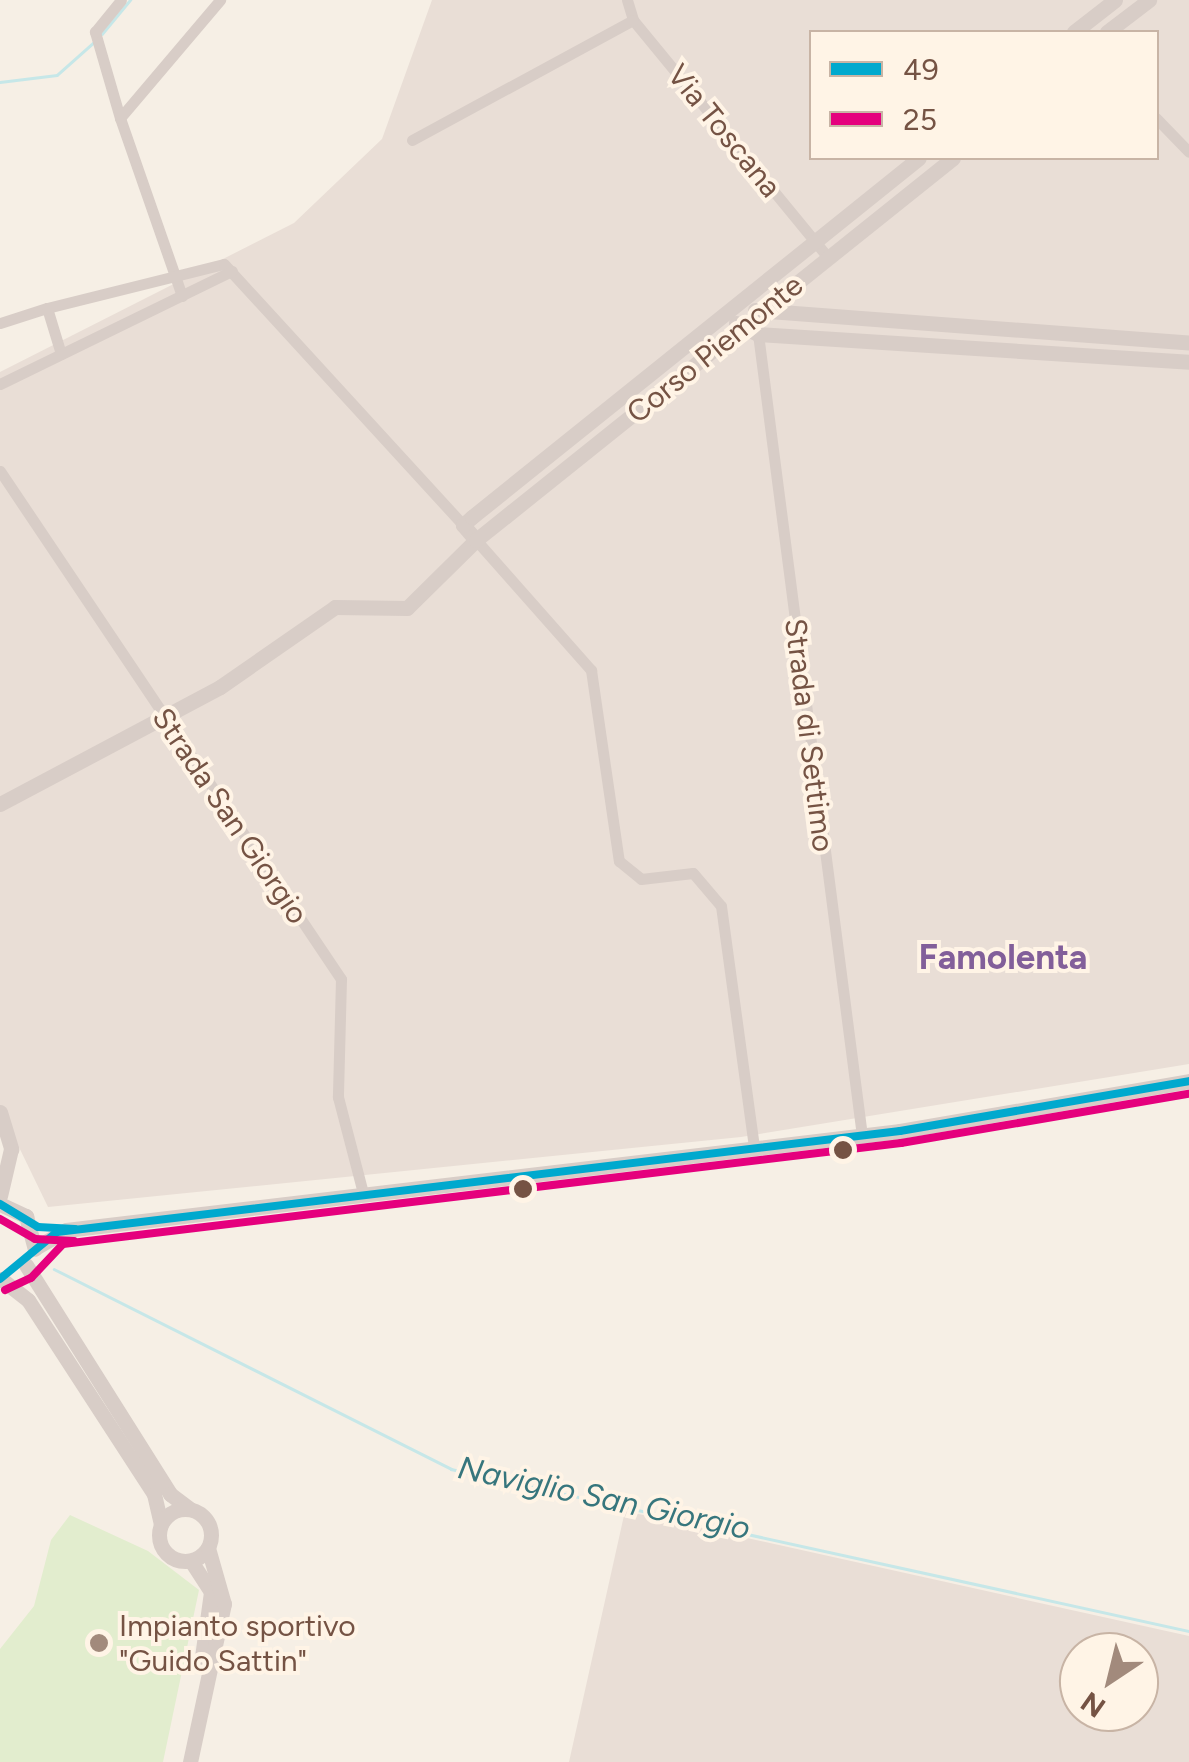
<!DOCTYPE html>
<html>
<head>
<meta charset="utf-8">
<style>
	body { margin:0 }
	#map { position:relative; width:1189px; height:1762px; overflow:hidden; background:#f6efe5; font-family:Figtree,sans-serif }
	div>[style] { position:absolute }
	.industrial>* { inset:0; background:#e9ded6 }
	.green>* { inset:0; background:#e2edce }
	.stream>* { height:2.5px; margin:-1.25px; padding:0 1.25px; transform-origin:1.25px; border-radius:1.25px; background:#c6e7e8 }
	.street>* { height:11px; margin:-5.5px; padding:0 5.5px; transform-origin:5.5px; border-radius:5.5px; background:#d8cdc7 }
	.secondary>* { height:15px; margin:-7.5px; padding:0 7.5px; transform-origin:7.5px; border-radius:7.5px; background:#d8cdc7 }
	.secondary>.ring { margin:-7.5px; padding:0; box-sizing:content-box; background:none; border:15px solid #d8cdc7; border-radius:50% }
	.bus-1>* { height:8px; margin:-4px; padding:0 4px; transform-origin:4px; border-radius:4px; background:#00a9ce }
	.bus-2>* { height:8px; margin:-4px; padding:0 4px; transform-origin:4px; border-radius:4px; background:#e5007d }
	.dots>* { width:28px; height:28px; translate:-50% -50%; box-sizing:border-box; border:5px solid #fff4e6; border-radius:50% }
	span { translate:-50% -50%; white-space:nowrap; text-align:center; line-height:1.15; -webkit-text-stroke:8px #fff4e6; paint-order:stroke }
	.street-label { font-size:30px; color:#755344 }
	.poi-label { font-size:30px; color:#755344 }
	.left { translate:0 -50%; text-align:left }
	.water-label { font-size:32px; color:#37767d; font-style:italic }
	.quarter-label { font-size:35px; color:#825f9a; font-weight:700 }
	.legend { position:absolute; left:809px; top:30px; width:350px; height:130px; box-sizing:border-box; background:#fff4e6; border:2px solid #c8b4a5; margin:0; padding:12px 18px; list-style:none; font-size:30px; color:#755344 }
	.legend li { display:flex; align-items:center; gap:20px; height:50px }
	.legend b { width:50px; border:2px solid #c8b4a5 }
	.north { position:absolute; left:1059px; top:1632px; width:100px; height:100px; box-sizing:border-box; background:#fff4e6; border:2px solid #c8b4a5; border-radius:50%; rotate:215deg; font-size:28px; font-weight:700; line-height:40px; text-align:center; color:#755344 }
	.north::after { content:''; display:block; margin:auto; width:35px; height:45px; background:#a28a7c; clip-path:polygon(50% 0,100% 100%,50% 72%,0 100%) }
</style>
</head>
<body>
<div id="map">
	<div class="industrial">
		<i style="clip-path:polygon(evenodd,432px 0,1189px 0,1189px 1064px,741px 1137px,48px 1207px,0 1108px,0 372px,294px 223px,382px 139px,432px 0,812px 32px,1156px 32px,1156px 158px,812px 158px,812px 32px)"></i>
		<i style="clip-path:polygon(evenodd,625px 1511px,1189px 1636px,1189px 1762px,569px 1762px,625px 1511px,1139px 1652px,1139px 1712px,1079px 1712px,1079px 1652px,1139px 1652px)"></i>
	</div>
	<div class="green">
		<i style="clip-path:polygon(70px 1515px,148px 1551px,199px 1590px,163px 1762px,0 1762px,0 1649px,34px 1606px,51px 1540px)"></i>
	</div>
	<div class="stream">
		<i style="left:102px;top:34px;width:44px;rotate:-50.5deg"></i>
		<i style="left:0;top:82px;width:57px;rotate:-7deg"></i>
		<i style="left:57px;top:75px;width:48px;rotate:-41.6deg"></i>
		<i style="left:54px;top:1269px;width:445px;rotate:26.7deg"></i>
		<i style="left:451px;top:1469px;width:756px;rotate:12.38deg"></i>
	</div>
	<div class="street">
		<i style="left:627px;top:0;width:21px;rotate:73deg"></i>
		<i style="left:633px;top:20px;width:307px;rotate:50.6deg"></i>
		<i style="left:120px;top:118px;width:90px;rotate:-106.2deg"></i>
		<i style="left:95px;top:32px;width:41px;rotate:-50.9deg"></i>
		<i style="left:1156px;top:118px;width:47px;rotate:45.9deg"></i>
		<i style="left:412px;top:140px;width:251px;rotate:-28.5deg"></i>
		<i style="left:182px;top:296px;width:188px;rotate:-109.2deg"></i>
		<i style="left:120px;top:118px;width:155px;rotate:-49.7deg"></i>
		<i style="left:0;top:323px;width:49px;rotate:-17.7deg"></i>
		<i style="left:758px;top:334px;width:809px;rotate:82.61deg"></i>
		<i style="left:61px;top:354px;width:48px;rotate:-106.9deg"></i>
		<i style="left:47px;top:308px;width:182px;rotate:-14deg"></i>
		<i style="left:224px;top:264px;width:354px;rotate:47.5deg"></i>
		<i style="left:0;top:384px;width:258px;rotate:-26deg"></i>
		<i style="left:0;top:471px;width:612px;rotate:56.13deg"></i>
		<i style="left:341px;top:979px;width:118px;rotate:91.5deg"></i>
		<i style="left:338px;top:1097px;width:99px;rotate:75.4deg"></i>
		<i style="left:476px;top:540px;width:174px;rotate:48.5deg"></i>
		<i style="left:591px;top:670px;width:193px;rotate:81.7deg"></i>
		<i style="left:619px;top:861px;width:28px;rotate:39deg"></i>
		<i style="left:641px;top:879px;width:52px;rotate:-6.6deg"></i>
		<i style="left:693px;top:873px;width:43px;rotate:49.7deg"></i>
		<i style="left:721px;top:906px;width:242px;rotate:82.2deg"></i>
	</div>
	<div class="secondary">
		<i style="left:1074px;top:32px;width:52px;rotate:-38deg"></i>
		<i style="left:1107px;top:32px;width:53px;rotate:-37.3deg"></i>
		<i style="left:755px;top:310px;width:435px;rotate:4.3deg"></i>
		<i style="left:736px;top:323px;width:25px;rotate:27deg"></i>
		<i style="left:758px;top:334px;width:432px;rotate:3.7deg"></i>
		<i style="left:476px;top:540px;width:20px;rotate:-131deg"></i>
		<i style="left:463px;top:525px;width:12px;rotate:-42deg"></i>
		<i style="left:472px;top:517px;width:573px;rotate:-38.77deg"></i>
		<i style="left:0;top:804px;width:249px;rotate:-28deg"></i>
		<i style="left:220px;top:687px;width:140px;rotate:-34.8deg"></i>
		<i style="left:335px;top:607px;width:72px;rotate:0.8deg"></i>
		<i style="left:407px;top:608px;width:97px;rotate:-44.6deg"></i>
		<i style="left:476px;top:540px;width:611px;rotate:-38.69deg"></i>
		<i style="left:0;top:1112px;width:39px;rotate:73deg"></i>
		<i style="left:11px;top:1149px;width:48px;rotate:103.2deg"></i>
		<i style="left:0;top:1204px;width:29px;rotate:25deg"></i>
		<i style="left:26px;top:1216px;width:34px;rotate:75deg"></i>
		<i style="left:35px;top:1248px;width:36px;rotate:-30deg"></i>
		<i style="left:66px;top:1230px;width:840px;rotate:-6.77deg"></i>
		<i style="left:900px;top:1131px;width:293px;rotate:-9.8deg"></i>
		<i style="left:26px;top:1265px;width:271px;rotate:57.8deg"></i>
		<i style="left:170px;top:1494px;width:25px;rotate:37deg"></i>
		<i style="left:1px;top:1279px;width:34px;rotate:38deg"></i>
		<i style="left:28px;top:1300px;width:231px;rotate:57deg"></i>
		<i style="left:154px;top:1494px;width:31px;rotate:77deg"></i>
		<i class="ring" style="left:159px;top:1509px;width:37px;height:37px"></i>
		<i style="left:191px;top:1561px;width:37px;rotate:57deg"></i>
		<i style="left:211px;top:1592px;width:73px;rotate:97.9deg"></i>
		<i style="left:190px;top:1762px;width:162px;rotate:-77.9deg"></i>
		<i style="left:224px;top:1604px;width:58px;rotate:-105.9deg"></i>
	</div>
	<div class="bus-1">
		<i style="left:0;top:1204px;width:44px;rotate:31.2deg"></i>
		<i style="left:38px;top:1227px;width:37px;rotate:3deg"></i>
		<i style="left:0;top:1279px;width:74px;rotate:-39.5deg"></i>
		<i style="left:57px;top:1232px;width:849px;rotate:-6.83deg"></i>
		<i style="left:900px;top:1131px;width:293px;rotate:-9.8deg"></i>
	</div>
	<div class="bus-2">
		<i style="left:0;top:1219px;width:40px;rotate:29.7deg"></i>
		<i style="left:35px;top:1239px;width:39px;rotate:3deg"></i>
		<i style="left:5px;top:1290px;width:29px;rotate:-25deg"></i>
		<i style="left:31px;top:1278px;width:47px;rotate:-46.7deg"></i>
		<i style="left:63px;top:1244px;width:844px;rotate:-6.87deg"></i>
		<i style="left:901px;top:1143px;width:292px;rotate:-9.7deg"></i>
	</div>
	<div class="dots">
		<i style="left:843px;top:1150px;background:#755344"></i>
		<i style="left:523px;top:1189px;background:#755344"></i>
		<i style="left:99px;top:1643px;background:#a28a7c"></i>
	</div>
	<div class="street-label">
		<span style="left:724px;top:131px;rotate:51deg">Via Toscana</span>
		<span style="left:715px;top:349px;rotate:-39deg">Corso Piemonte</span>
		<span style="left:809px;top:735px;rotate:83deg">Strada di Settimo</span>
		<span style="left:230px;top:816px;rotate:56deg">Strada San Giorgio</span>
	</div>
	<div class="poi-label">
		<span class="left" style="left:119px;top:1643px">Impianto sportivo<br>"Guido Sattin"</span>
	</div>
	<div class="water-label">
		<span style="left:604px;top:1498px;rotate:12deg">Naviglio San Giorgio</span>
	</div>
	<div class="quarter-label">
		<span style="left:1003px;top:957px">Famolenta</span>
	</div>
	<ul class="legend">
	<li><b style="height:12px;background:#00a9ce"></b>49</li>
	<li><b style="height:12px;background:#e5007d"></b>25</li>
	</ul>
	<div class="north">N</div>
</div>
</body>
</html>
